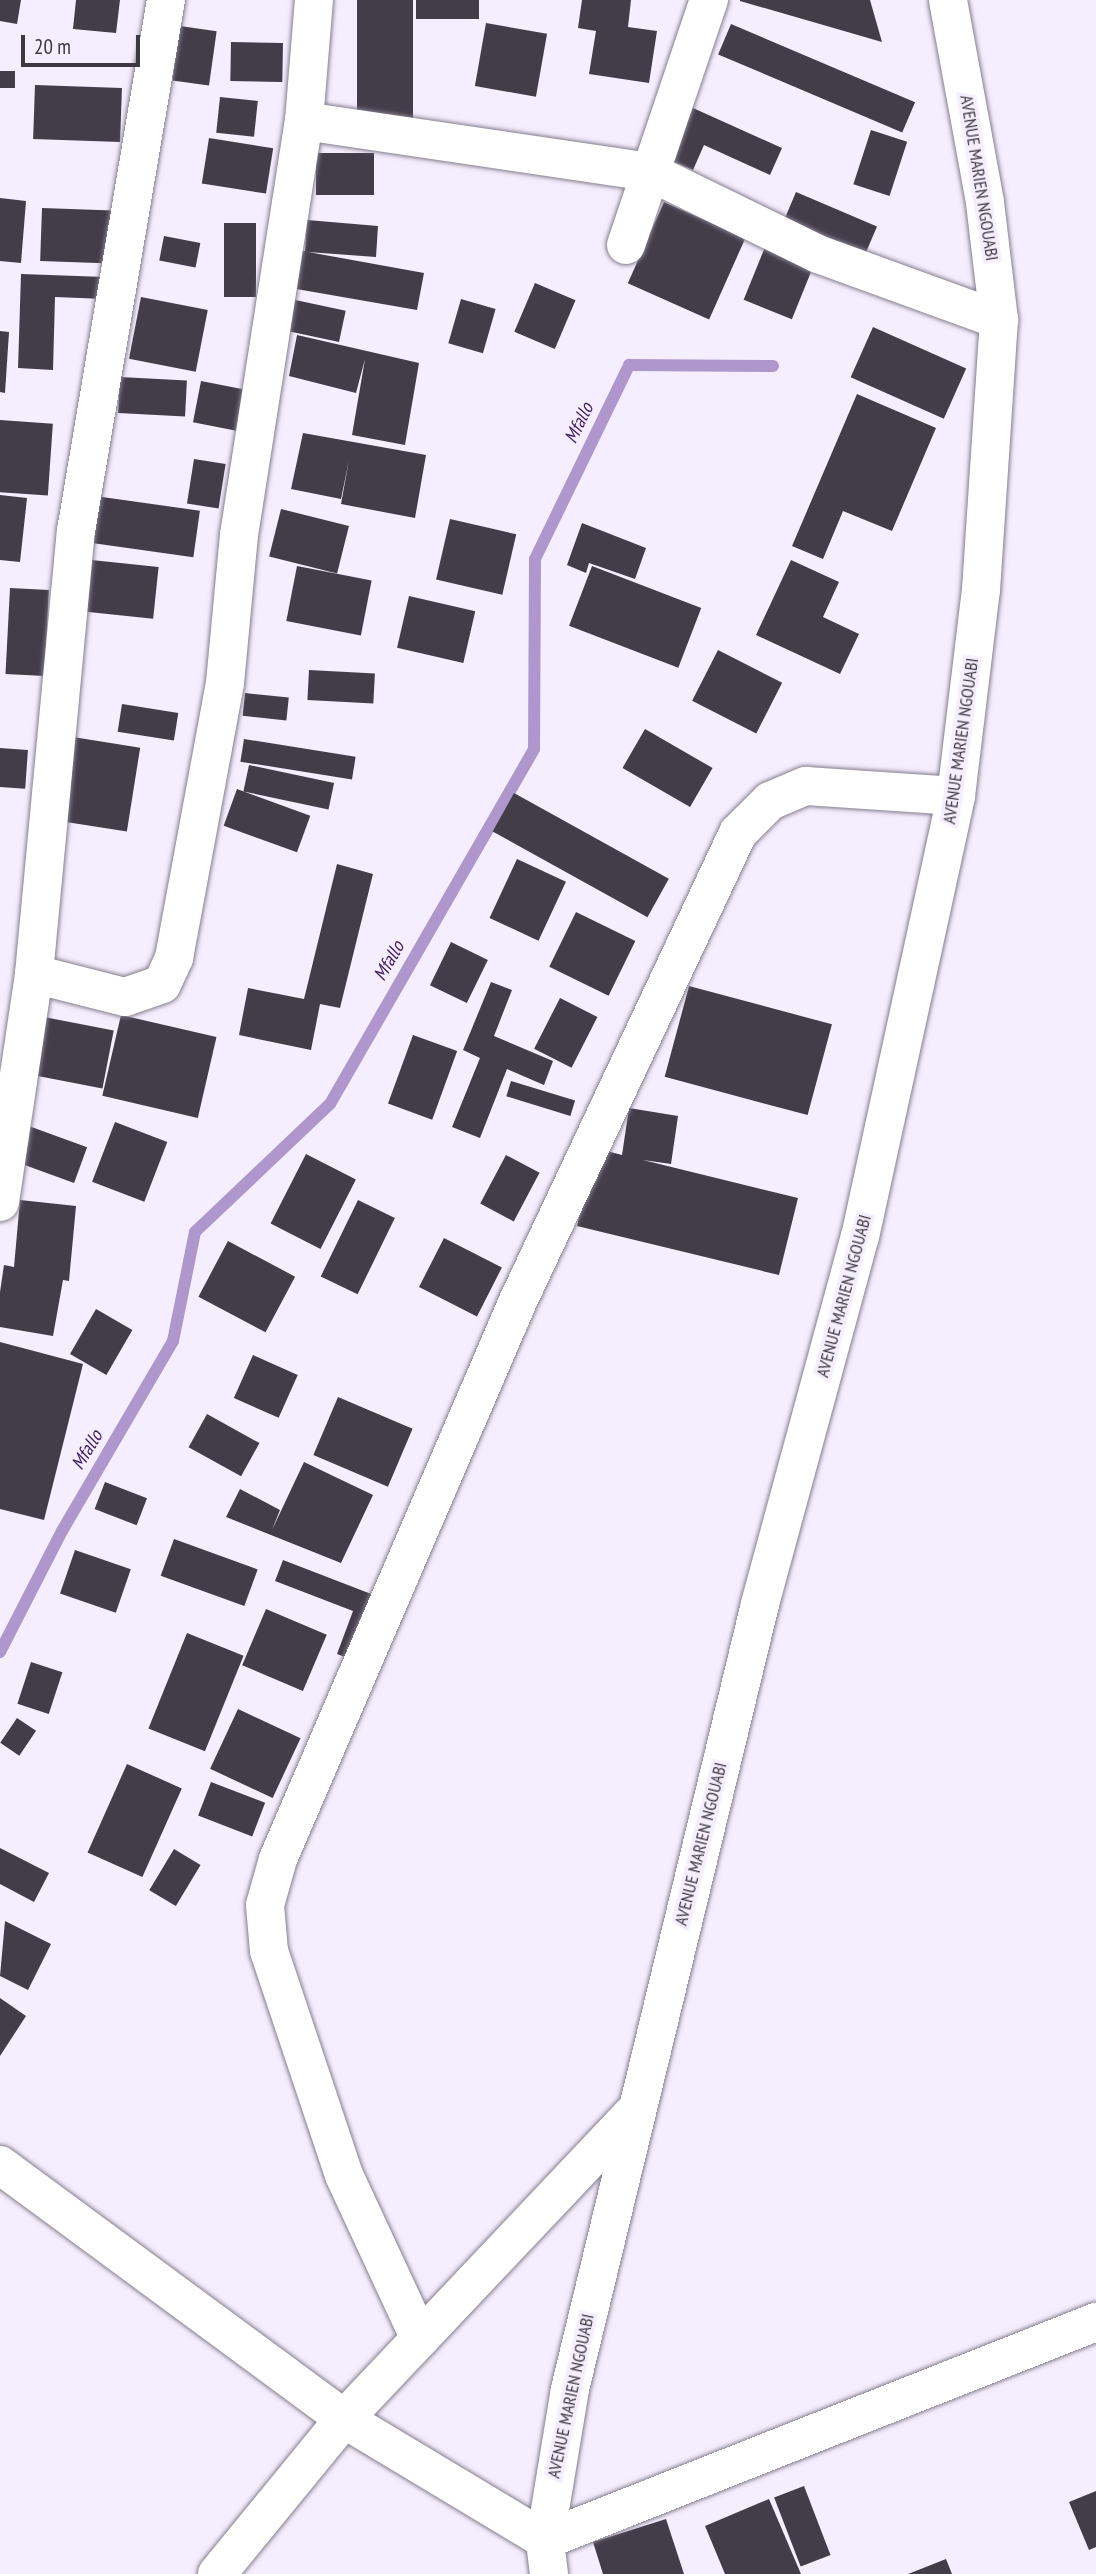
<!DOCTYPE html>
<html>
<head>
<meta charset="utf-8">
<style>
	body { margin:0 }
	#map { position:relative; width:1096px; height:2574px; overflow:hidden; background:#f5eefe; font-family:"PT Sans Narrow",sans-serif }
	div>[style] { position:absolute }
	.stream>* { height:12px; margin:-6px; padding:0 6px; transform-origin:6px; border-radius:6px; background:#af97ce }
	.building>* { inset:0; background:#433d4a; transform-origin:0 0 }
	.roads { filter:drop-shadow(0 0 2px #847e8d) drop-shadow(0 0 2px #847e8d) }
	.minor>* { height:38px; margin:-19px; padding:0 19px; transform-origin:19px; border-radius:19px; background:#fff }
	.tertiary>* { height:38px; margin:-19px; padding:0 19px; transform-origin:19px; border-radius:19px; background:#fff }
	span { translate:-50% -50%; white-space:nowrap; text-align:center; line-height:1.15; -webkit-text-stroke:7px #f5eefe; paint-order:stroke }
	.street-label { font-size:18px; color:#3c3a40 }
	.water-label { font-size:19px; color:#412062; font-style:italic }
	.scale { position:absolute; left:21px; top:35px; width:119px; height:32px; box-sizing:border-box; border:4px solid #3c3a40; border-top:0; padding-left:9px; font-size:21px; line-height:24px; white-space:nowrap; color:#3c3a40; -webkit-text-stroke:5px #f5eefe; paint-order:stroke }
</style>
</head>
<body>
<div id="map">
	<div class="stream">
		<i style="left:0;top:1652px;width:136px;rotate:-62.9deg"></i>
		<i style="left:62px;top:1531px;width:220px;rotate:-59.7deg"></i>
		<i style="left:173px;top:1341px;width:111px;rotate:-78.6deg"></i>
		<i style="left:195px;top:1232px;width:186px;rotate:-43.5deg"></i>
		<i style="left:330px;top:1104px;width:409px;rotate:-60.1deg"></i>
		<i style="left:534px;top:749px;width:190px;rotate:-89.7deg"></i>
		<i style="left:535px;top:559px;width:216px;rotate:-64.1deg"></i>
		<i style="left:629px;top:365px;width:144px;rotate:0.4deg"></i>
	</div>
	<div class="building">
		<i style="clip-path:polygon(0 0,21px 0,17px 24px,0 21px)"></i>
		<i style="clip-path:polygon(76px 0,120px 0,116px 33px,73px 29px)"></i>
		<i style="left:357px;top:0;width:56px;height:119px"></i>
		<i style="left:416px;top:0;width:63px;height:19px"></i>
		<i style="clip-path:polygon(582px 0,631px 0,628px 27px,657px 31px,649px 83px,589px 74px,596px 31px,578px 28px)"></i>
		<i style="clip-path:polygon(740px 0,870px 0,882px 42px,740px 1px)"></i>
		<i style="left:486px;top:23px;width:62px;height:64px;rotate:10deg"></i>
		<i style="left:731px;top:24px;width:200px;height:33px;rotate:23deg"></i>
		<i style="left:180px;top:26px;width:37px;height:55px;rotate:8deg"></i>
		<i style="left:231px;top:42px;width:52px;height:39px;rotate:1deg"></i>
		<i style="left:0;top:71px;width:15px;height:17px"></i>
		<i style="left:35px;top:85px;width:87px;height:54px;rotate:2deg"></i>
		<i style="left:220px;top:97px;width:38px;height:36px;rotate:6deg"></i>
		<i style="clip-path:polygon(693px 108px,782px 148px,770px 175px,704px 145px,693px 170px,670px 160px)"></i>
		<i style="left:871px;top:130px;width:38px;height:57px;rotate:18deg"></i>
		<i style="left:209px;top:138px;width:65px;height:46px;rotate:9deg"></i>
		<i style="left:316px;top:153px;width:58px;height:42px"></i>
		<i style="left:796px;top:192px;width:88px;height:39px;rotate:23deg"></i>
		<i style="clip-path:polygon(0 198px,26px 201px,21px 263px,0 261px)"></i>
		<i style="left:664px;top:202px;width:89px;height:89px;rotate:24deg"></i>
		<i style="left:42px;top:208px;width:71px;height:53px;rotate:2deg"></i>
		<i style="clip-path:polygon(307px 220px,378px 226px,376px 257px,308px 252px,424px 273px,417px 310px,285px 287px,292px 250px,305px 251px)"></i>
		<i style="left:224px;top:223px;width:32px;height:74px"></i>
		<i style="left:164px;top:236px;width:37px;height:25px;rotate:11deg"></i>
		<i style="left:765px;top:247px;width:52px;height:57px;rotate:22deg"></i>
		<i style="clip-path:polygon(21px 274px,105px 277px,105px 299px,55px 297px,53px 370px,18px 368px)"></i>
		<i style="left:535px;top:283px;width:44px;height:53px;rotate:23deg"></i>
		<i style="left:141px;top:297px;width:68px;height:63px;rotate:11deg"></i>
		<i style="left:286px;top:298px;width:61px;height:32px;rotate:12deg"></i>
		<i style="left:461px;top:299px;width:36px;height:46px;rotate:16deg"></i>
		<i style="left:873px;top:327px;width:102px;height:55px;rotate:24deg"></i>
		<i style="clip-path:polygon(0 331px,9px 332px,5px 393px,0 392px)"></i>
		<i style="clip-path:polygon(297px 335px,419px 363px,405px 445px,352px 435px,365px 359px,356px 393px,289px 376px)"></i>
		<i style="left:120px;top:377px;width:67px;height:36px;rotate:3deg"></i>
		<i style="left:201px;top:381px;width:48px;height:42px;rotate:11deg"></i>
		<i style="clip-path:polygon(857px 394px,936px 428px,892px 531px,843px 511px,823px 559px,792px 546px)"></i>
		<i style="left:0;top:420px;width:53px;height:72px;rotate:4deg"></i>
		<i style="clip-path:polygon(303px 433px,426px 455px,415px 518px,341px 504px,349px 460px,341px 499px,291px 489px)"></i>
		<i style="left:194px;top:459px;width:32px;height:45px;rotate:9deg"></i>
		<i style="clip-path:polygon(0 495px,27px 498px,20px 562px,0 560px)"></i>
		<i style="left:88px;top:495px;width:113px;height:47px;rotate:8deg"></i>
		<i style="left:281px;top:509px;width:70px;height:49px;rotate:14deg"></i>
		<i style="left:450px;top:519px;width:68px;height:62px;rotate:13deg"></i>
		<i style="clip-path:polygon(582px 523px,646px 548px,635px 579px,589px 563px,586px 573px,567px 565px)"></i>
		<i style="left:82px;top:559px;width:77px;height:52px;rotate:6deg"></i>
		<i style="clip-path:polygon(791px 560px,839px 582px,823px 617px,859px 634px,840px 674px,756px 635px)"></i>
		<i style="left:297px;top:566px;width:76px;height:56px;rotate:11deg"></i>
		<i style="left:592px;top:566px;width:117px;height:64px;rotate:21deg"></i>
		<i style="left:10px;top:588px;width:39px;height:86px;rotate:3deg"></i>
		<i style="left:409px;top:596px;width:68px;height:53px;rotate:13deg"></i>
		<i style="left:718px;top:650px;width:72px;height:57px;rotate:27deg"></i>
		<i style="left:309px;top:670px;width:66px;height:30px;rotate:3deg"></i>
		<i style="left:245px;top:693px;width:44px;height:23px;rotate:6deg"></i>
		<i style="left:122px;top:704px;width:57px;height:28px;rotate:9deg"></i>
		<i style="left:645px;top:729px;width:78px;height:45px;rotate:30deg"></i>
		<i style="left:73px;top:737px;width:68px;height:85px;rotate:9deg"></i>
		<i style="left:244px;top:739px;width:113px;height:23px;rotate:9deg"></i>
		<i style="left:0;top:748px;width:28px;height:39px;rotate:4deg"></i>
		<i style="left:249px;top:765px;width:87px;height:27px;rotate:12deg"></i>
		<i style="left:237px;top:789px;width:78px;height:39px;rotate:20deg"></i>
		<i style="left:514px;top:793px;width:177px;height:44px;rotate:29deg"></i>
		<i style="left:517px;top:859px;width:54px;height:65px;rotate:25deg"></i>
		<i style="clip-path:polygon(337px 864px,373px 874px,340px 1008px,320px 1004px,311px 1050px,239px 1035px,248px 988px,304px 999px)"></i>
		<i style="left:576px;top:912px;width:66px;height:61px;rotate:26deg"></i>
		<i style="left:451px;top:942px;width:41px;height:48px;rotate:26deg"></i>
		<i style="clip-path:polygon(491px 982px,512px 990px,494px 1036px,553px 1061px,544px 1085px,507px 1069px,480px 1138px,452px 1127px,480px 1058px,463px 1050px)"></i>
		<i style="left:689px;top:986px;width:148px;height:94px;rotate:15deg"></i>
		<i style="left:560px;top:998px;width:42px;height:57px;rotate:27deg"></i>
		<i style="left:121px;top:1015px;width:98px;height:83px;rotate:13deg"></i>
		<i style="left:44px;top:1017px;width:71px;height:59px;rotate:11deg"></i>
		<i style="left:413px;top:1035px;width:47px;height:73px;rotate:20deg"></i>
		<i style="left:511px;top:1081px;width:67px;height:16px;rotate:17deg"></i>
		<i style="clip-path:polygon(629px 1108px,678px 1116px,671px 1164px,643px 1160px,798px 1198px,779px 1275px,577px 1226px,595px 1148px,622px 1155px)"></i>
		<i style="left:115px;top:1122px;width:56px;height:64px;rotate:21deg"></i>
		<i style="left:26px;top:1125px;width:65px;height:38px;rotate:20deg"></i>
		<i style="left:306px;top:1154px;width:56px;height:78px;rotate:27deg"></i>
		<i style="left:506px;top:1155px;width:38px;height:55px;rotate:28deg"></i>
		<i style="clip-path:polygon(20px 1200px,76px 1206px,69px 1281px,63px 1280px,53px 1336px,0 1327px,0 1292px,4px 1265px,14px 1267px)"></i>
		<i style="left:358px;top:1200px;width:41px;height:85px;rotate:26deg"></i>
		<i style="left:444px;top:1238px;width:65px;height:55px;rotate:27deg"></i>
		<i style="left:228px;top:1241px;width:76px;height:63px;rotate:28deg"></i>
		<i style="left:96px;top:1309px;width:42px;height:52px;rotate:30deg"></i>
		<i style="clip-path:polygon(0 1342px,83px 1364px,44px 1520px,0 1509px)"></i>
		<i style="left:253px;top:1355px;width:49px;height:47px;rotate:24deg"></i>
		<i style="left:338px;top:1397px;width:81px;height:63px;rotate:23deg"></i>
		<i style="left:207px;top:1414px;width:60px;height:38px;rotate:29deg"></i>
		<i style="clip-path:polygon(304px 1462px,373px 1495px,341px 1563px,226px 1517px,240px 1489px,280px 1510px,272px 1530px)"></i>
		<i style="left:105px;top:1482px;width:45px;height:29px;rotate:21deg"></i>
		<i style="left:174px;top:1539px;width:89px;height:39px;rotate:20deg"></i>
		<i style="left:75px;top:1550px;width:59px;height:46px;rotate:19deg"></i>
		<i style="clip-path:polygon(283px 1560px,379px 1597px,355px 1661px,337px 1654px,353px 1611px,275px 1581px)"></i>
		<i style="left:266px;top:1609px;width:66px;height:61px;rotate:23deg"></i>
		<i style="left:187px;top:1633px;width:61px;height:103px;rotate:22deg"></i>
		<i style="left:31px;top:1662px;width:33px;height:44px;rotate:18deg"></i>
		<i style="left:238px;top:1709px;width:69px;height:66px;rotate:25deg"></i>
		<i style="left:17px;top:1718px;width:23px;height:30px;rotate:34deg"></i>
		<i style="left:127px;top:1764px;width:60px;height:97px;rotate:24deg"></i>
		<i style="left:211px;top:1782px;width:58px;height:36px;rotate:21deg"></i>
		<i style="clip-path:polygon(0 1848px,49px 1873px,34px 1902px,0 1884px)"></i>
		<i style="left:174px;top:1849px;width:31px;height:48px;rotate:31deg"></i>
		<i style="clip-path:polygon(5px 1921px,51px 1944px,28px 1990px,0 1976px)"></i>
		<i style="clip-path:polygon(0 1998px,26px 2016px,0 2056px)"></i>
		<i style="left:804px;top:2486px;width:74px;height:32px;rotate:69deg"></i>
		<i style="clip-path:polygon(1096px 2491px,1096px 2547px,1089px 2550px,1069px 2502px)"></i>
		<i style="clip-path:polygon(769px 2499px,801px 2574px,725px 2574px,705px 2526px)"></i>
		<i style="clip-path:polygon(666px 2519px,684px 2574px,603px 2574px,593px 2542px)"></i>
		<i style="clip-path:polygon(946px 2559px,952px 2574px,908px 2574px)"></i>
	</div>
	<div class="roads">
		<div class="minor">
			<i style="left:304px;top:121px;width:350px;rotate:8.4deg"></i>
			<i style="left:650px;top:172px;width:187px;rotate:26deg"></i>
			<i style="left:818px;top:254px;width:193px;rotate:20deg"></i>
			<i style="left:626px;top:245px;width:259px;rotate:-71.3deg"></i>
			<i style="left:34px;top:974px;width:94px;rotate:14.2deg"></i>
			<i style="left:125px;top:997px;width:39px;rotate:-19deg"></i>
			<i style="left:162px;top:984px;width:29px;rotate:-65deg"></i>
			<i style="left:174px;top:958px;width:280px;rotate:-79.5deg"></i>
			<i style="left:225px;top:683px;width:149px;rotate:-84.6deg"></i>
			<i style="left:239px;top:535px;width:419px;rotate:-81.1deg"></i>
			<i style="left:304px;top:121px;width:121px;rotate:-85.3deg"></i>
			<i style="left:0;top:1202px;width:231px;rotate:-81.5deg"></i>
			<i style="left:34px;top:974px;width:445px;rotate:-84.6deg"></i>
			<i style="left:76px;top:531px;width:539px;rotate:-80.38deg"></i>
			<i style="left:0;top:2165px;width:428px;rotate:36.4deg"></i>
			<i style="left:344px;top:2419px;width:235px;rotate:31deg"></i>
			<i style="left:545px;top:2540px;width:593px;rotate:-21.59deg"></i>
			<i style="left:420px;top:2339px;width:181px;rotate:-114.9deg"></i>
			<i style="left:344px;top:2175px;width:236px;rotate:-108.5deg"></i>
			<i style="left:269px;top:1951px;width:46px;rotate:-95deg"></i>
			<i style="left:265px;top:1905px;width:48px;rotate:-74.2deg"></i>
			<i style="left:278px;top:1859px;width:607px;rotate:-66.73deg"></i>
			<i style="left:518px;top:1301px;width:517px;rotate:-64.82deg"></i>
			<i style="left:738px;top:833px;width:45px;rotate:-45deg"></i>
			<i style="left:770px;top:801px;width:39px;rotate:-23deg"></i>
			<i style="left:806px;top:786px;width:150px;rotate:3.8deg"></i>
			<i style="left:217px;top:2574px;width:200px;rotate:-50.7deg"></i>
			<i style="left:344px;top:2419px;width:425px;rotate:-46.6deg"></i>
		</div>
		<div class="tertiary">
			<i style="left:549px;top:2574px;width:34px;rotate:-97deg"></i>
			<i style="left:545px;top:2540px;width:153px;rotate:-80.6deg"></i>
			<i style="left:570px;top:2389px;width:808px;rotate:-76.39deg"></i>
			<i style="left:760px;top:1604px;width:380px;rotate:-74.8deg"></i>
			<i style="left:860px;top:1237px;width:451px;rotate:-77.7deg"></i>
			<i style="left:956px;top:796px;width:208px;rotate:-83.1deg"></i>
			<i style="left:981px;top:590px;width:271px;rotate:-86.2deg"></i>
			<i style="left:999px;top:320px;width:119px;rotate:-96.8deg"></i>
			<i style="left:985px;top:202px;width:205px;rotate:-100.4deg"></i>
		</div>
	</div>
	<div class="street-label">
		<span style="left:979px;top:178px;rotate:81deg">AVENUE MARIEN NGOUABI</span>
		<span style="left:961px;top:741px;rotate:-82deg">AVENUE MARIEN NGOUABI</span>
		<span style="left:844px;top:1296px;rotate:-75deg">AVENUE MARIEN NGOUABI</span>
		<span style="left:701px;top:1844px;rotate:-76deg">AVENUE MARIEN NGOUABI</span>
		<span style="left:571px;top:2396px;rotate:-78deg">AVENUE MARIEN NGOUABI</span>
	</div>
	<div class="water-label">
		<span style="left:579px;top:423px;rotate:-64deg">Mfallo</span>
		<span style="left:389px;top:961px;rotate:-60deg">Mfallo</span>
		<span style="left:87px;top:1450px;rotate:-59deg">Mfallo</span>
	</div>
	<div class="scale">20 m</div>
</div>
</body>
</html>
